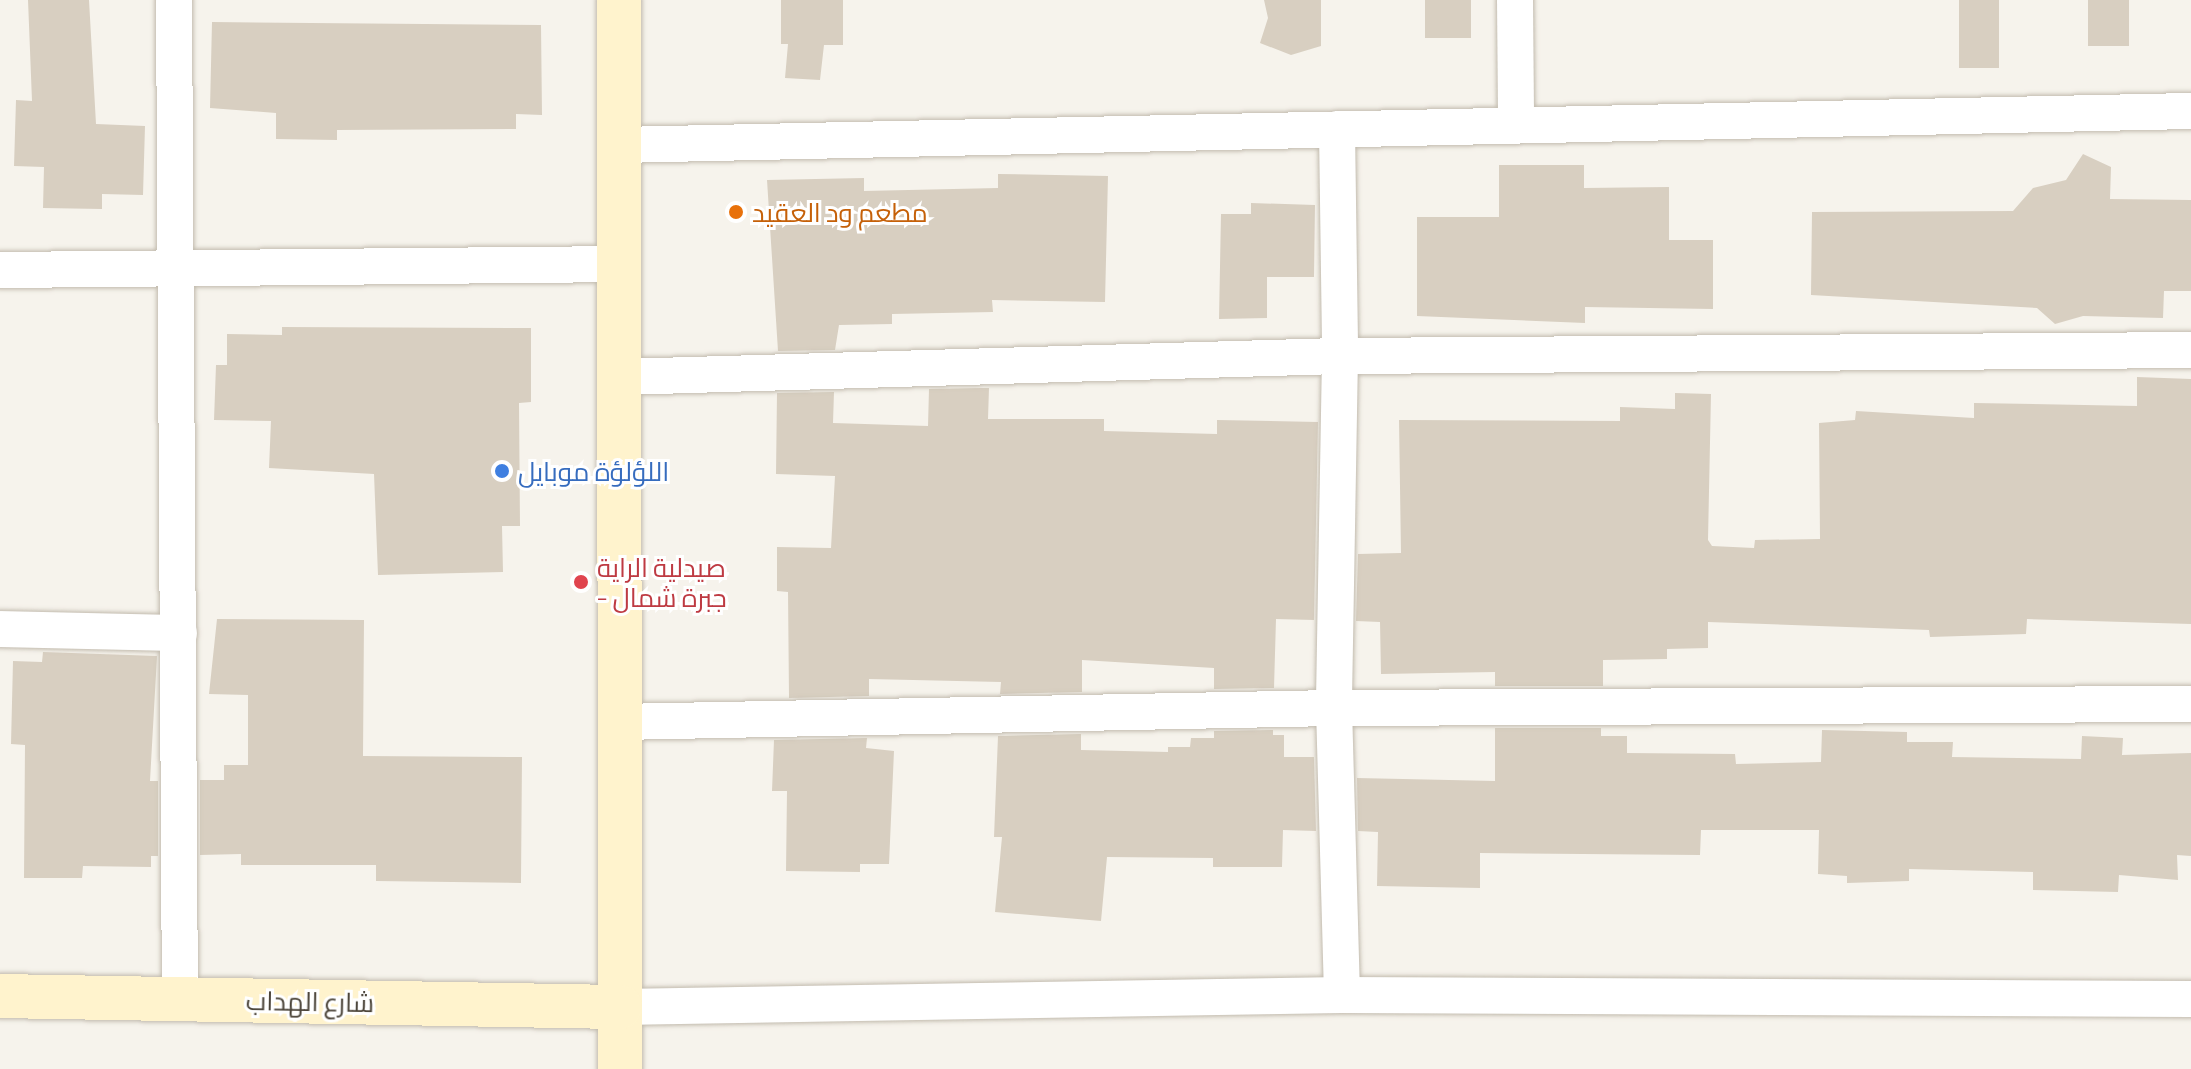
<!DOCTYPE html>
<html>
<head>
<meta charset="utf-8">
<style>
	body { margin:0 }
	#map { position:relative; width:2191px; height:1069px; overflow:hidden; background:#f6f3ec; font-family:Barlow,Cairo,sans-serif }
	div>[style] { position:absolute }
	.building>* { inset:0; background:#d8cfc1; transform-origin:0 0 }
	.roads { filter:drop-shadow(0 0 2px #c2bbae) drop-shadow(0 0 2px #c2bbae) }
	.street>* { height:36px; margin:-18px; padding:0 18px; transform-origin:18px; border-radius:18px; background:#fff }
	.secondary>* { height:44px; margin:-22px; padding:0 22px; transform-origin:22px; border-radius:22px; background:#fff3cd }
	.dots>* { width:22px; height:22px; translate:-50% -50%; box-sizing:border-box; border:4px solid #fff; border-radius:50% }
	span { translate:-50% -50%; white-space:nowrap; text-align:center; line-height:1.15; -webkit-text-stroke:6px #fff; paint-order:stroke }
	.food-label { font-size:26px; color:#c56008 }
	.left { translate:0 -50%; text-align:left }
	.shop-label { font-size:26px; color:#366cbe }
	.health-label { font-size:26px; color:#be3a42 }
	.street-label { font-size:26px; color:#4b4439 }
</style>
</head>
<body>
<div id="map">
	<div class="building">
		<i style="clip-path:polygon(28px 0,89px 0,96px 124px,145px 126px,143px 195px,102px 194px,102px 209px,43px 208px,44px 167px,14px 166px,16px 100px,32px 101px)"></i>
		<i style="clip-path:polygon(781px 0,843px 0,843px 45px,824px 45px,820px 80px,785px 78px,788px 44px,781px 44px)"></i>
		<i style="clip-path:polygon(1264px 0,1321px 0,1321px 46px,1291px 55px,1260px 43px,1268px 18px)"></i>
		<i style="left:1425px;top:0;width:46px;height:38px"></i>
		<i style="left:1959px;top:0;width:40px;height:68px"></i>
		<i style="left:2088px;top:0;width:41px;height:46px"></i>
		<i style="clip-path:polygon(212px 22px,541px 25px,542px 115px,516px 114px,516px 129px,337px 130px,337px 140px,276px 139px,276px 113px,210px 108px)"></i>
		<i style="clip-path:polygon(2083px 154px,2111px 167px,2110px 199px,2191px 200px,2191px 291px,2164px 291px,2163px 318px,2083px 316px,2055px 324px,2037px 308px,1811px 295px,1812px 212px,2013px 211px,2033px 188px,2066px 180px)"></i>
		<i style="clip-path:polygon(1499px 165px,1584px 165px,1584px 188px,1669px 187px,1669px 240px,1713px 240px,1713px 309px,1585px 307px,1585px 323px,1417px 316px,1417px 217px,1499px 217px)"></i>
		<i style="clip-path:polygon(998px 174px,1108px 176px,1105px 302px,992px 300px,993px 312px,892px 314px,892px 324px,839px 325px,835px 350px,778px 351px,767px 180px,864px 178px,864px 191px,998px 188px)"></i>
		<i style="clip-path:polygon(1251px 203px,1315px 205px,1314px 277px,1267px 277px,1267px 318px,1219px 319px,1221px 214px,1251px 214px)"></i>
		<i style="clip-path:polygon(282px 327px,531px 328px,531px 402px,519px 403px,520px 526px,502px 526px,503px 572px,378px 575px,374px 474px,269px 468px,271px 421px,214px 420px,216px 365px,227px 365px,227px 334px,282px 335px)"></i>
		<i style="clip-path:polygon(2137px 377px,2191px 379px,2191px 624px,2027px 619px,2026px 634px,1930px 637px,1929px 630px,1708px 622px,1708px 648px,1667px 649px,1667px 659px,1603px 660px,1603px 686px,1495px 686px,1495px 672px,1381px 674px,1380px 622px,1356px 621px,1358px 554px,1401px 553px,1399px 420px,1620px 421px,1620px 407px,1675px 409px,1675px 393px,1711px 394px,1708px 540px,1712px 546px,1754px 548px,1755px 540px,1820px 539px,1819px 423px,1855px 420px,1856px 411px,1974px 418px,1974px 403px,2137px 406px)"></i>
		<i style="clip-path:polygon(981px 388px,989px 388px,988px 419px,1104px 419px,1104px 431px,1217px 434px,1217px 420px,1318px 422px,1314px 620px,1276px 619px,1274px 688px,1214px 689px,1214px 668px,1082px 660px,1082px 692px,1000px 694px,1001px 682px,869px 679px,869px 696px,789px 698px,788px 592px,777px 591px,777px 547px,831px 548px,835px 476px,776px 474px,777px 393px,834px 392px,833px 423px,928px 426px,929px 389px)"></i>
		<i style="clip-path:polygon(217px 619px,364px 620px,363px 756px,522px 757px,521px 883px,376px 881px,376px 865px,241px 865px,241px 854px,200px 855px,200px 780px,224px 780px,224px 765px,248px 765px,248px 695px,209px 694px)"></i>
		<i style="clip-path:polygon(43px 652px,157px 656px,150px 781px,158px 781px,158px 856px,151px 856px,151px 867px,83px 866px,82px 878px,24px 878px,25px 745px,11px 744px,13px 661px,42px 662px)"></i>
		<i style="clip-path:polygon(1495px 728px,1601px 728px,1601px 736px,1627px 736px,1627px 753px,1735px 754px,1736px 764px,1821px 762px,1822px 730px,1907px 732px,1907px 742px,1953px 742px,1952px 757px,2081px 759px,2082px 736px,2123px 738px,2122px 755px,2191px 753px,2191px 856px,2177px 855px,2178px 880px,2119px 875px,2118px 892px,2033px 890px,2033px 872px,1909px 869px,1909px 881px,1847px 883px,1847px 876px,1818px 874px,1819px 830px,1701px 830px,1700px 855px,1480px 853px,1480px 888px,1377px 886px,1378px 832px,1358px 831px,1357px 778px,1495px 781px)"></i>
		<i style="clip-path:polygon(1273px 730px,1273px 735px,1284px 735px,1284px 757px,1314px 757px,1316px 831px,1283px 830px,1282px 867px,1213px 867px,1213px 858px,1107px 857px,1101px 921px,995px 912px,1002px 837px,994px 837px,998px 736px,1081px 734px,1081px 750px,1168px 752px,1168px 747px,1190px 747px,1191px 738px,1214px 738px,1214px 731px)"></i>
		<i style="clip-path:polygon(867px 738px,866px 748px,894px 751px,889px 864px,860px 864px,860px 872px,786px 871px,787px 791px,772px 791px,774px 740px)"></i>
	</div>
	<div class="roads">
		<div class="street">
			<i style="left:174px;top:0;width:999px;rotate:89.66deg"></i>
			<i style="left:1515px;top:0;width:124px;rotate:89.5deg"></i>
			<i style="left:1337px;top:129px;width:227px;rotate:89.2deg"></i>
			<i style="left:1340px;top:356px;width:352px;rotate:91deg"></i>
			<i style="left:1334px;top:708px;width:287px;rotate:88.4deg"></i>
			<i style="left:619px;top:145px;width:1572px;rotate:-1.24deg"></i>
			<i style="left:0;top:270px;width:621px;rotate:-0.55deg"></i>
			<i style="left:622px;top:377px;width:718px;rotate:-1.68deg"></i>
			<i style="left:1340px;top:356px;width:851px;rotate:-0.4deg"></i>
			<i style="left:0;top:629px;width:179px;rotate:1.3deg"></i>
			<i style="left:618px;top:722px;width:716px;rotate:-1.12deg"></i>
			<i style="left:1334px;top:708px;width:857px;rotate:-0.27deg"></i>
			<i style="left:620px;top:1007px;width:722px;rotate:-0.95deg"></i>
			<i style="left:1342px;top:995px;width:849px;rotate:0.27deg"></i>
		</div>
		<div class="secondary">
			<i style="left:619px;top:0;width:1069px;rotate:89.95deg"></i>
			<i style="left:0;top:996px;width:620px;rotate:1.02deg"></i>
		</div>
	</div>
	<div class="dots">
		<i style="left:736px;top:212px;background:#e8710a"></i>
		<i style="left:502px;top:471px;background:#3f7fe0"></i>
		<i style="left:581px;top:582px;background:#e0444e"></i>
	</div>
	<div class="food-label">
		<span class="left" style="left:752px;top:212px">مطعم ود العقيد</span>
	</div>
	<div class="shop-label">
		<span class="left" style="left:518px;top:471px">اللؤلؤة موبايل</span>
	</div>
	<div class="health-label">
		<span class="left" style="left:597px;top:582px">صيدلية الراية<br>- جبرة شمال</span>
	</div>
	<div class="street-label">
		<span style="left:310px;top:1001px;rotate:1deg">شارع الهداب</span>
	</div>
</div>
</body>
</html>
